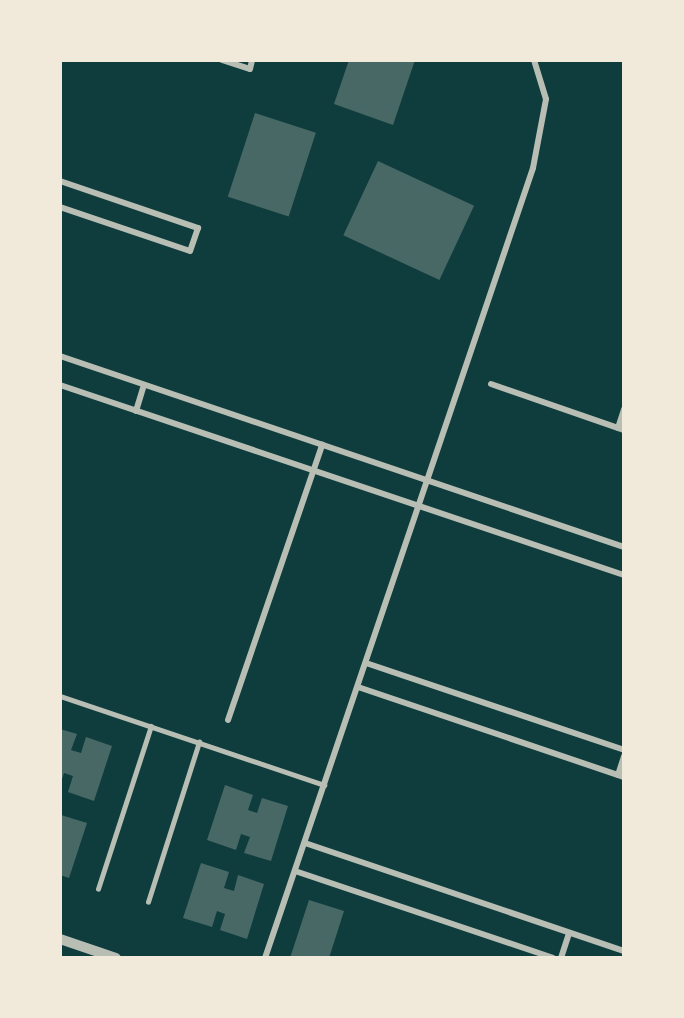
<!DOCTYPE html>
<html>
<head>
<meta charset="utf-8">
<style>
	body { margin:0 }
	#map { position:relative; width:684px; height:1018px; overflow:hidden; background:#0f3d3e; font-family:"Alegreya Sans",sans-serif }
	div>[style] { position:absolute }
	.building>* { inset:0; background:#486865; transform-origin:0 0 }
	.service>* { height:4.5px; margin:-2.25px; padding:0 2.25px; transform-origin:2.25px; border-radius:2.25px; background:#b8beb3 }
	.minor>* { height:6px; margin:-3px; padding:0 3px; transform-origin:3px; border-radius:3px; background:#b8beb3 }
	.tertiary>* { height:10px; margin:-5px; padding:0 5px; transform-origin:5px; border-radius:5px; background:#b8beb3 }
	span { translate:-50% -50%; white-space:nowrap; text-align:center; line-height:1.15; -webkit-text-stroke:4.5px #f1e9da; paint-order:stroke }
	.frame { position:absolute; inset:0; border:62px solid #f1e9da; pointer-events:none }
</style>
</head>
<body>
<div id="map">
	<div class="building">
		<i style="clip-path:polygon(349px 60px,415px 60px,393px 125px,334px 104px)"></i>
		<i style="left:255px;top:113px;width:64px;height:88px;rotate:18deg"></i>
		<i style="left:378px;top:161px;width:106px;height:82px;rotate:25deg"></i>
		<i style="clip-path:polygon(60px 729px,77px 734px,71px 750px,81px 753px,86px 737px,112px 746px,94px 801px,68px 792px,73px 776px,64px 773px,60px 785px)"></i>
		<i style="clip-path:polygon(225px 785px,253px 795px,248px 810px,257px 813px,262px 798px,288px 806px,271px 861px,244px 853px,250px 837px,241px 834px,236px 850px,207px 840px)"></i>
		<i style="clip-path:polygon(61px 815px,87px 823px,69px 878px,60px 875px)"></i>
		<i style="clip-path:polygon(201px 863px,229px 872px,224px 888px,234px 891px,238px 875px,264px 884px,247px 939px,220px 930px,225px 914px,217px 911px,212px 927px,183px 918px)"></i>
		<i style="clip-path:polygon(309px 900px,344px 911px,329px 958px,290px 958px)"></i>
	</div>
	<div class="service">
		<i style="left:60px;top:696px;width:279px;rotate:18.6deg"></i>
		<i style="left:98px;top:889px;width:171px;rotate:-72deg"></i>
		<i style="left:148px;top:902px;width:168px;rotate:-72.3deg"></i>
	</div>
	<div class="minor">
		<i style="left:222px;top:60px;width:29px;rotate:18deg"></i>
		<i style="left:250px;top:69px;width:9px;rotate:-77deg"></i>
		<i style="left:60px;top:181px;width:146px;rotate:18.8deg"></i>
		<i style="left:198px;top:228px;width:24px;rotate:109deg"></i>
		<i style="left:190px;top:251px;width:137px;rotate:-161.3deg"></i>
		<i style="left:60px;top:356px;width:595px;rotate:18.71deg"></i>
		<i style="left:491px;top:384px;width:141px;rotate:19.1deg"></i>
		<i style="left:60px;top:385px;width:595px;rotate:18.62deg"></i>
		<i style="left:136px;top:411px;width:27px;rotate:-73deg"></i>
		<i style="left:618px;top:428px;width:20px;rotate:-72deg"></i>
		<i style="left:366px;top:663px;width:272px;rotate:18.6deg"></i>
		<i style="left:358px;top:687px;width:281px;rotate:18.7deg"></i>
		<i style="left:228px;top:720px;width:291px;rotate:-71.1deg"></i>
		<i style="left:618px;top:775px;width:20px;rotate:-72deg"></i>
		<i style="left:305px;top:843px;width:337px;rotate:18.7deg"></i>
		<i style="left:295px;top:871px;width:272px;rotate:18.6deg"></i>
		<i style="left:265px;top:958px;width:834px;rotate:-71.26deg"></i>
		<i style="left:533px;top:168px;width:70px;rotate:-79.3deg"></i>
		<i style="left:546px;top:99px;width:41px;rotate:-107.1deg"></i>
		<i style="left:561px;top:958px;width:26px;rotate:-72deg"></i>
	</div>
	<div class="tertiary">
		<i style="left:60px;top:939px;width:59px;rotate:18.7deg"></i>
	</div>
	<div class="frame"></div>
</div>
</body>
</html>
